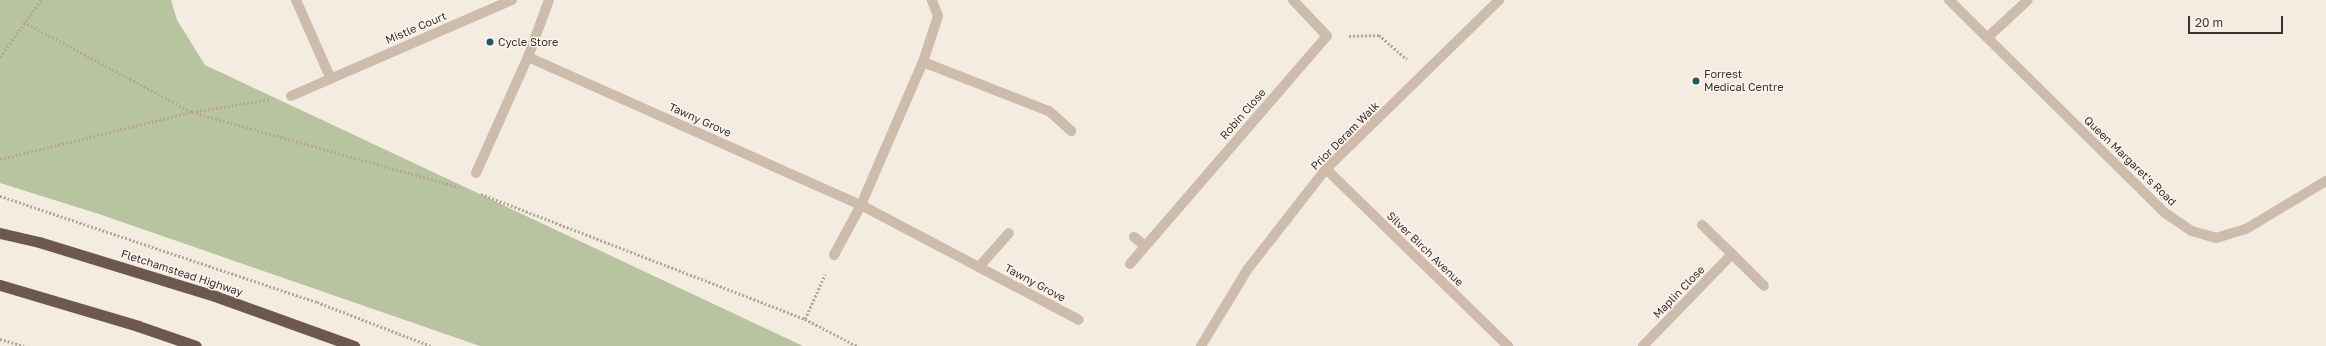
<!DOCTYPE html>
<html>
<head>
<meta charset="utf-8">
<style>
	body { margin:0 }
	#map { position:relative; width:2326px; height:346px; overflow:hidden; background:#f4ebe1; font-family:"Golos Text",sans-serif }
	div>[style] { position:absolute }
	.green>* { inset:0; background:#b8c4a0 }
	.path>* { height:2.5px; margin-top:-1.25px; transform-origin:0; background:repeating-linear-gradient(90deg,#b9a596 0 2px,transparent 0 4px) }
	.minor>* { height:10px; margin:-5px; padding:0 5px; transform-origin:5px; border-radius:5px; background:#cdbbac }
	.trunk>* { height:11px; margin:-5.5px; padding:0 5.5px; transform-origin:5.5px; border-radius:5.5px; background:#6c584f }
	.dots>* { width:11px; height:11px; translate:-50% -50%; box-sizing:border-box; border:2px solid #fbf5ee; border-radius:50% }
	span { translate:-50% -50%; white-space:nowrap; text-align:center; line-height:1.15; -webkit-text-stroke:3px #fbf5ee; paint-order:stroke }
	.street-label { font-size:11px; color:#3b302b }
	.poi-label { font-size:11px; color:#3b302b }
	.left { translate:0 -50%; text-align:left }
	.scale { position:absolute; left:2188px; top:16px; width:95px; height:18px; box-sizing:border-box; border:2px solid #3b302b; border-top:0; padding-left:5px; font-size:12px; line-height:14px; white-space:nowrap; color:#3b302b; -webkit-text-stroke:3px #fbf5ee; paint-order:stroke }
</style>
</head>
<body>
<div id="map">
	<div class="green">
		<i style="clip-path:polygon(0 0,171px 0,177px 20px,205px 65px,803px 346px,480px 346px,99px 214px,0 183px)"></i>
	</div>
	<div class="path">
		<i style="left:24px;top:22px;width:191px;rotate:28.2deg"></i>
		<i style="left:192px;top:112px;width:277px;rotate:15.7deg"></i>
		<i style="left:1349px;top:36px;width:30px;rotate:-2deg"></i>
		<i style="left:1379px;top:35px;width:37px;rotate:41deg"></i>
		<i style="left:0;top:57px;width:70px;rotate:-54.3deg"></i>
		<i style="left:0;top:159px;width:198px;rotate:-13.8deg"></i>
		<i style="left:192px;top:112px;width:80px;rotate:-9.3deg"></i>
		<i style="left:481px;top:194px;width:347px;rotate:21.1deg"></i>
		<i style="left:805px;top:319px;width:59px;rotate:27.4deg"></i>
		<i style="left:0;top:196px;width:334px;rotate:18.5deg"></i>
		<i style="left:317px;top:302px;width:122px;rotate:21.1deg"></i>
		<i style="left:805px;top:319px;width:49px;rotate:-66deg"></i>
		<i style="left:0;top:339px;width:25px;rotate:16deg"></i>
	</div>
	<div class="minor">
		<i style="left:296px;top:0;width:84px;rotate:66.2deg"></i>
		<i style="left:1949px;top:0;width:303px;rotate:44.6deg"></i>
		<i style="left:2165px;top:213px;width:32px;rotate:34deg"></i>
		<i style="left:2192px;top:231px;width:25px;rotate:16deg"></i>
		<i style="left:2216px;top:238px;width:31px;rotate:-17deg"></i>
		<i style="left:2246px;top:229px;width:93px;rotate:-31deg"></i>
		<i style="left:1988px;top:37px;width:54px;rotate:-42.8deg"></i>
		<i style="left:528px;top:57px;width:61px;rotate:-69.8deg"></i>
		<i style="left:923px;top:62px;width:135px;rotate:21.3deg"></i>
		<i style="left:1049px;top:111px;width:30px;rotate:42deg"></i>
		<i style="left:291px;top:96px;width:241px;rotate:-23.5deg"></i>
		<i style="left:1326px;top:169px;width:254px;rotate:44.2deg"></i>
		<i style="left:476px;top:173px;width:127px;rotate:-65.9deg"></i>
		<i style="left:528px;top:57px;width:364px;rotate:24deg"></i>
		<i style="left:861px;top:205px;width:246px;rotate:27.8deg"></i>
		<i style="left:1702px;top:225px;width:42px;rotate:44deg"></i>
		<i style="left:1134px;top:237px;width:14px;rotate:39deg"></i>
		<i style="left:834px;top:255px;width:57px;rotate:-61.6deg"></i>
		<i style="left:861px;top:205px;width:156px;rotate:-66.6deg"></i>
		<i style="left:923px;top:62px;width:48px;rotate:-71.9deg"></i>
		<i style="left:938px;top:16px;width:17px;rotate:-111deg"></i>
		<i style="left:1130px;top:264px;width:301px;rotate:-49.2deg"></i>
		<i style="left:1327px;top:36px;width:50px;rotate:-133.4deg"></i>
		<i style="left:979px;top:267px;width:45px;rotate:-48.6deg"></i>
		<i style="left:1201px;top:346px;width:89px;rotate:-58.8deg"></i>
		<i style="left:1247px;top:270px;width:128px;rotate:-52deg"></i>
		<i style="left:1326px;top:169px;width:242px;rotate:-44.3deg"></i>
		<i style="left:1643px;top:346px;width:128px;rotate:-45.9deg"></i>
		<i style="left:1732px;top:254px;width:45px;rotate:45deg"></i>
	</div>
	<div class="trunk">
		<i style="left:0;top:233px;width:40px;rotate:13deg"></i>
		<i style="left:39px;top:242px;width:184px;rotate:17.1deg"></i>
		<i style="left:215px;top:296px;width:148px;rotate:19.8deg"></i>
		<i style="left:0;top:285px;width:144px;rotate:16.5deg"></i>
		<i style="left:138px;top:326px;width:61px;rotate:19deg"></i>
	</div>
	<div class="dots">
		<i style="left:490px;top:42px;background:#1f5a5e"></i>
		<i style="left:1696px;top:81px;background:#1f5a5e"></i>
	</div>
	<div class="street-label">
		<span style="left:416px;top:28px;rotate:-23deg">Mistle Court</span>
		<span style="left:1243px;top:114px;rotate:-49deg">Robin Close</span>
		<span style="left:700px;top:120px;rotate:24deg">Tawny Grove</span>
		<span style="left:1345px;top:136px;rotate:-45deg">Prior Deram Walk</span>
		<span style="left:2130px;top:161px;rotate:44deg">Queen Margaret's Road</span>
		<span style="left:1425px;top:249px;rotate:44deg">Silver Birch Avenue</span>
		<span style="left:182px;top:273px;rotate:18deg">Fletchamstead Highway</span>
		<span style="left:1035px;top:283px;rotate:28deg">Tawny Grove</span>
		<span style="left:1679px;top:292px;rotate:-46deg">Maplin Close</span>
	</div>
	<div class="poi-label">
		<span class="left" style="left:498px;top:42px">Cycle Store</span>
		<span class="left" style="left:1704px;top:81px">Forrest<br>Medical Centre</span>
	</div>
	<div class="scale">20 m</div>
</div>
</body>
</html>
